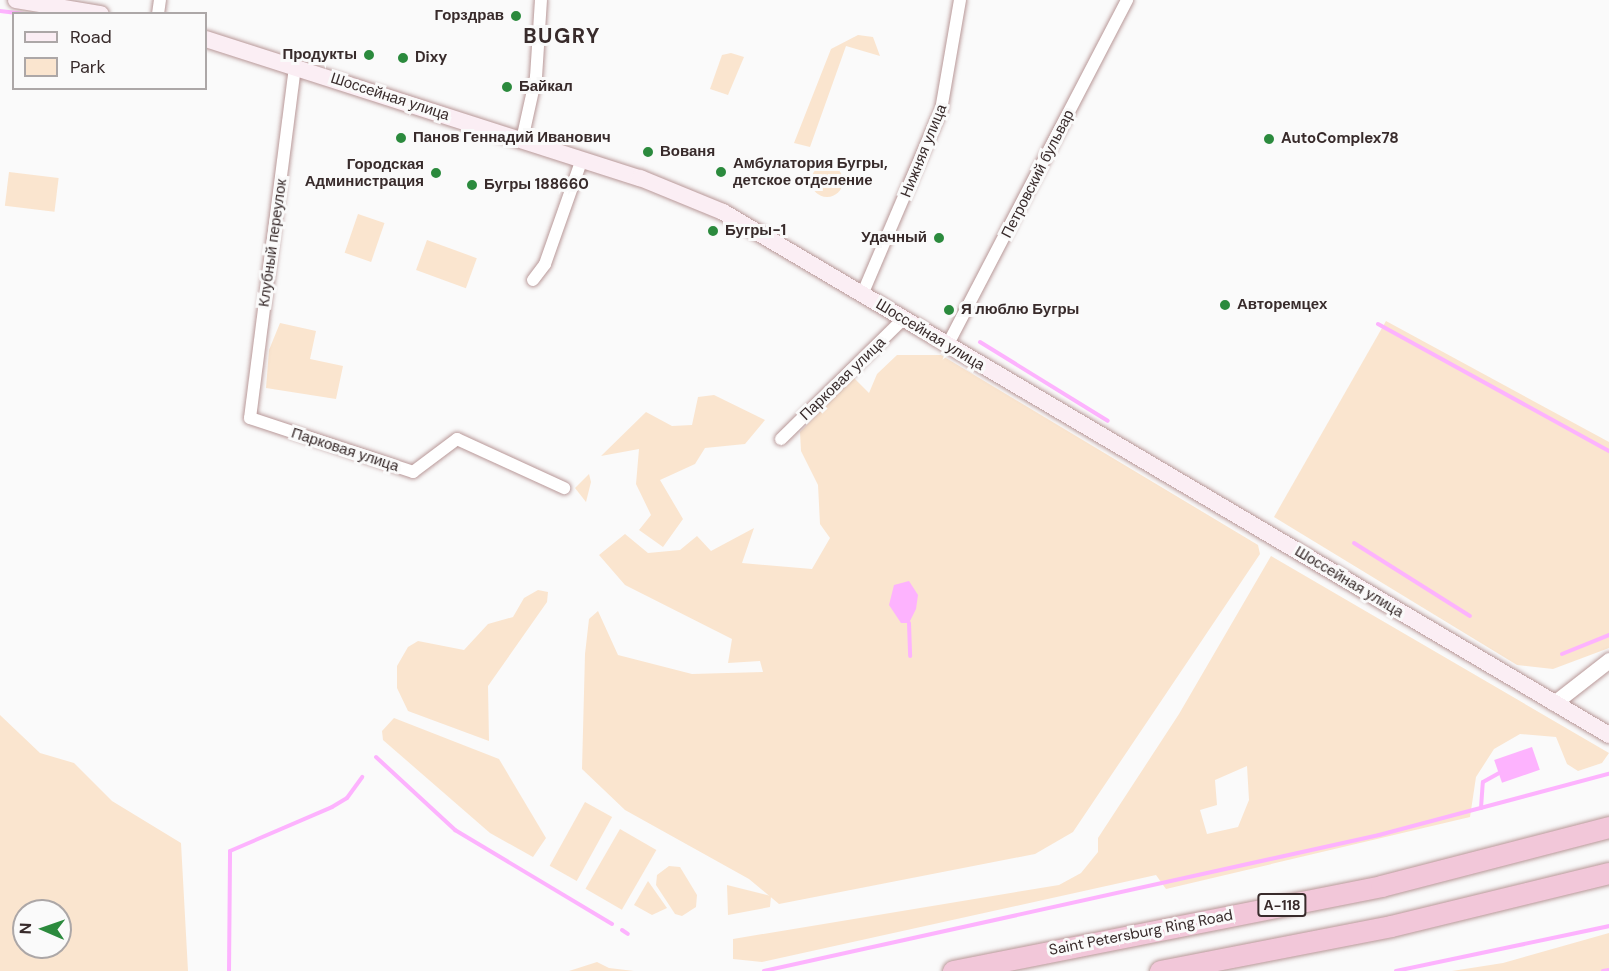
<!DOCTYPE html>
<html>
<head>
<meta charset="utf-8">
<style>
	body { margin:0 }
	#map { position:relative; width:1609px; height:971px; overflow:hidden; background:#fafafa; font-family:"DM Sans",sans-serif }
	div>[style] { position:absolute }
	.green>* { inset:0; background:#fae5cf; transform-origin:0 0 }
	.round { border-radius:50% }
	.water>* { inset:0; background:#fdb3fe; transform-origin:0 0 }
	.stream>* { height:4px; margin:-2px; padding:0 2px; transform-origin:2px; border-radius:2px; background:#fdb3fe }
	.roads { filter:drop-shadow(0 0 2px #b89898) drop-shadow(0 0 2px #b89898) }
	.minor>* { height:12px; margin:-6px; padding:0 6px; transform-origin:6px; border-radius:6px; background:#fff }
	.tertiary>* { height:15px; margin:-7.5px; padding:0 7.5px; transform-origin:7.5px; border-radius:7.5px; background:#fff }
	.secondary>* { height:16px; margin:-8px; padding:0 8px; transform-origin:8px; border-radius:8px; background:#fbeef4 }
	.motorway>* { height:21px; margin:-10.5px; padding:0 10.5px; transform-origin:10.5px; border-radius:10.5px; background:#f2c7d9 }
	.dots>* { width:16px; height:16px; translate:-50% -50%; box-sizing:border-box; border:3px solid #fafafa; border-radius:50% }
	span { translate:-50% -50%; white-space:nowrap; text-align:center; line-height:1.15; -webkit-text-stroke:6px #fafafa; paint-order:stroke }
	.shield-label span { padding:2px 4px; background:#fafafa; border:2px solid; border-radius:4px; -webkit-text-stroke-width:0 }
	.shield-label { font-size:14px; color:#382b2b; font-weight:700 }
	.poi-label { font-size:15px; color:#382b2b; font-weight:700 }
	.right { translate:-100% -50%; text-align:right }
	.left { translate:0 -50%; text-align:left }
	.street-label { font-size:15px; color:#382b2b }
	.district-label { font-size:21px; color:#382b2b; font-weight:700; letter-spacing:1.5px }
	.legend { position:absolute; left:12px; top:12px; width:195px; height:78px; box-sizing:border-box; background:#fafafa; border:2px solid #aca7a7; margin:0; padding:8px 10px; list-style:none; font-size:18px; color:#382b2b }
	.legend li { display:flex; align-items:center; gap:12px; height:30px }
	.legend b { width:30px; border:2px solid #aca7a7 }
	.north { position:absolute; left:12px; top:899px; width:60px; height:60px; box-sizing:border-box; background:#fafafa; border:2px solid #aca7a7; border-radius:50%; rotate:272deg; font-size:16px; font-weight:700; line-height:24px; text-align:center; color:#382b2b }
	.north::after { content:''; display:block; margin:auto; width:21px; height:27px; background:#2b8a3d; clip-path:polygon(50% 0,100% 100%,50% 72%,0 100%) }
</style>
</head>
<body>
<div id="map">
	<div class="green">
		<i style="clip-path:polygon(858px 35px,873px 37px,880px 56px,846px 46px,810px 147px,794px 143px,831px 49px)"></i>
		<i style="clip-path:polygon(731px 53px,744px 57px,728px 95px,710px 89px,722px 55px)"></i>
		<i class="round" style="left:811px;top:165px;width:32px;height:32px"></i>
		<i style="left:9px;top:172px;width:50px;height:34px;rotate:7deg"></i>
		<i style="left:358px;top:214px;width:28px;height:41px;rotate:19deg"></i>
		<i style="left:427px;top:240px;width:53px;height:32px;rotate:20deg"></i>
		<i style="clip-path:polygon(1386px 321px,1609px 442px,1609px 648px,1553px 669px,1517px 665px,1274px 517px)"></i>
		<i style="clip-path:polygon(280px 323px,316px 331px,310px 359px,343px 366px,336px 399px,266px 388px,269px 350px)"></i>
		<i style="clip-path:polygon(897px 355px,941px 355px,1258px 545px,1260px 554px,1073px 832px,1035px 854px,779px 904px,749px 879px,625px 810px,582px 769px,585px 654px,589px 619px,598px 611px,618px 655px,692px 674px,763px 672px,760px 661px,728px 663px,732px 639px,625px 585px,599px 555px,625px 534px,648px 553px,680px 550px,697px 536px,711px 551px,754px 528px,742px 563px,812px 569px,830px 538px,820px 524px,818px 485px,801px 451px,800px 432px,854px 378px,869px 393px,877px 374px)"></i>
		<i style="clip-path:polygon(714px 395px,765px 420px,745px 444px,705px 448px,695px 464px,660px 480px,683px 519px,663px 547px,639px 530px,651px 515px,636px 484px,639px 449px,601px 456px,646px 412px,672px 426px,692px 425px,698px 397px)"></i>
		<i style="clip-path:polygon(589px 474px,591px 482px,586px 502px,575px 488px)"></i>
		<i style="clip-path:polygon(evenodd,1271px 556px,1609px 753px,1602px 763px,1578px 771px,1567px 764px,1556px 737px,1520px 734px,1494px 749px,1476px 777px,1470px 817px,1166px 889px,1156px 875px,762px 962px,733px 959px,733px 939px,1059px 885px,1081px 873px,1098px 852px,1098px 838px,1179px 714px,1271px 556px,1247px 766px,1249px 800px,1238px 827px,1207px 834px,1200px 810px,1217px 805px,1215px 780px,1247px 766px)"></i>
		<i style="clip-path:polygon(538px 590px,548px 592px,547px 602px,488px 686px,489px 741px,408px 711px,397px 688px,397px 666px,408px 647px,418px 641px,464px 650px,488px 624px,513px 617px,524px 598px)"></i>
		<i style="clip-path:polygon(evenodd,0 715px,40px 753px,74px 763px,112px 801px,181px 843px,188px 971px,0 971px,0 715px,24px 911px,60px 911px,60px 947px,24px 947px,24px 911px)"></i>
		<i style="clip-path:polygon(394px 718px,499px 759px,546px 838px,533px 857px,490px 833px,383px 740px,382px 731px)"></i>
		<i style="left:585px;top:802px;width:31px;height:73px;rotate:29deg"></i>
		<i style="left:620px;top:829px;width:42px;height:69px;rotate:30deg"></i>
		<i style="clip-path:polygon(669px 866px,680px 867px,697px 895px,696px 907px,682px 916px,675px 914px,656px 885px,657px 875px)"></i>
		<i style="clip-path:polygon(648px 881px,667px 908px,652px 915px,634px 905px)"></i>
		<i style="clip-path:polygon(727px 885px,771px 896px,770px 907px,728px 915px)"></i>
		<i style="clip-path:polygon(1609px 933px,1609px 971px,1452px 971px,1503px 963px)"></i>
		<i style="clip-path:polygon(597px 962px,609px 968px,634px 971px,569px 971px)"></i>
	</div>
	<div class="water">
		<i style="clip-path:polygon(909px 581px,918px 595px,916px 609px,909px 623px,901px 623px,889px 605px,894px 585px)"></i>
		<i style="left:1532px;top:747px;width:24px;height:40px;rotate:71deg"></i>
	</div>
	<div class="stream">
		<i style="left:0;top:11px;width:23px;rotate:7deg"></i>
		<i style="left:1378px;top:324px;width:264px;rotate:28.8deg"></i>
		<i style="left:980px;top:342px;width:150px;rotate:31.7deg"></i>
		<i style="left:1354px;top:543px;width:137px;rotate:32.2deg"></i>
		<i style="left:909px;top:623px;width:33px;rotate:88deg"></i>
		<i style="left:1562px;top:654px;width:51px;rotate:-22deg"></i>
		<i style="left:376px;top:757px;width:108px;rotate:42.7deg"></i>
		<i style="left:455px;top:830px;width:183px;rotate:30.9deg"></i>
		<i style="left:1481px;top:808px;width:26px;rotate:-86deg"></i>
		<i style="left:1483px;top:782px;width:18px;rotate:-29deg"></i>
		<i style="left:622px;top:930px;width:7px;rotate:34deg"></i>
		<i style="left:229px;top:971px;width:120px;rotate:-89.5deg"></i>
		<i style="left:230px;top:851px;width:111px;rotate:-23.3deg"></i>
		<i style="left:332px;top:807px;width:17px;rotate:-31deg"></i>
		<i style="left:347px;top:798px;width:26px;rotate:-54deg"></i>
		<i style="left:764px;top:971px;width:630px;rotate:-12.47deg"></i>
		<i style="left:1379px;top:835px;width:238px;rotate:-14.9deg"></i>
		<i style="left:1396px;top:971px;width:218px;rotate:-11.9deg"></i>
		<i style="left:1603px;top:971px;width:6px;rotate:-9deg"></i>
	</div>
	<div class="roads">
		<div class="minor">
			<i style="left:158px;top:14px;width:14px;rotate:-82deg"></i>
			<i style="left:295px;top:67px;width:354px;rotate:97.3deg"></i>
			<i style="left:250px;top:418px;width:172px;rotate:18.3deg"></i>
			<i style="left:413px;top:472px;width:55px;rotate:-36.9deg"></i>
			<i style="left:457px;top:439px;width:118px;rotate:24.6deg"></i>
			<i style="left:522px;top:140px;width:65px;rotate:-77.5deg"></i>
			<i style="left:536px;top:77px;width:77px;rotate:-86.3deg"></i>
			<i style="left:533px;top:280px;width:20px;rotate:-53deg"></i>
			<i style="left:545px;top:264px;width:111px;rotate:-70.6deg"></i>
			<i style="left:862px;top:295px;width:201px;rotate:-66.9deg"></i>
			<i style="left:941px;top:110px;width:112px;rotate:-80.2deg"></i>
			<i style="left:947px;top:346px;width:390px;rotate:-62.5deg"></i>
			<i style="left:781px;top:439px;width:171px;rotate:-44.5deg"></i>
		</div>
		<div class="tertiary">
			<i style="left:1554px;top:703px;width:70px;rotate:-38deg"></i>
		</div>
		<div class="secondary">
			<i style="left:16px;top:0;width:86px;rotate:9.4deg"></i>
			<i style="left:206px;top:39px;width:456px;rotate:17.8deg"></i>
			<i style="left:640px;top:178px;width:90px;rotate:22.3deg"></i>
			<i style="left:723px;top:212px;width:1029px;rotate:30.55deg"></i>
		</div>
		<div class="motorway">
			<i style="left:953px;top:971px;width:436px;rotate:-11.2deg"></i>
			<i style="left:1381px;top:886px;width:236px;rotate:-14.5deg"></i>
			<i style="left:1160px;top:971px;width:235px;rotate:-11deg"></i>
			<i style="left:1391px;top:926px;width:224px;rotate:-13.7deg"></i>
		</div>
	</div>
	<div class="dots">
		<i style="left:516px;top:16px;background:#2b8a3d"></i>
		<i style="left:369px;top:55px;background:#2b8a3d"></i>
		<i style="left:403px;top:58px;background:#2b8a3d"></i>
		<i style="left:507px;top:87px;background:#2b8a3d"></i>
		<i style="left:401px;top:138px;background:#2b8a3d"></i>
		<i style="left:1269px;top:139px;background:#2b8a3d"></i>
		<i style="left:648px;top:152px;background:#2b8a3d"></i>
		<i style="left:721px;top:172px;background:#2b8a3d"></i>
		<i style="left:436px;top:173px;background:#2b8a3d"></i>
		<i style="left:472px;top:185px;background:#2b8a3d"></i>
		<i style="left:713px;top:231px;background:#2b8a3d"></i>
		<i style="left:939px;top:238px;background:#2b8a3d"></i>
		<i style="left:1225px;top:305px;background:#2b8a3d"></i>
		<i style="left:949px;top:310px;background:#2b8a3d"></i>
	</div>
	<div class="shield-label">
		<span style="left:1282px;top:905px">А-118</span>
	</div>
	<div class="poi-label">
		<span class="right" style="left:504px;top:16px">Горздрав</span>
		<span class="right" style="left:357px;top:55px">Продукты</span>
		<span class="left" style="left:415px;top:58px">Dixy</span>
		<span class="left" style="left:519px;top:87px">Байкал</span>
		<span class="left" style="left:413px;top:138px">Панов Геннадий Иванович</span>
		<span class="left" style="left:1281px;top:139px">AutoComplex78</span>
		<span class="left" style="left:660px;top:152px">Вованя</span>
		<span class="left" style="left:733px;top:172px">Амбулатория Бугры,<br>детское отделение</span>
		<span class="right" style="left:424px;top:173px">Городская<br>Администрация</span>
		<span class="left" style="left:484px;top:185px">Бугры 188660</span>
		<span class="left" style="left:725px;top:231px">Бугры-1</span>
		<span class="right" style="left:927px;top:238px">Удачный</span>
		<span class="left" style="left:1237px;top:305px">Авторемцех</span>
		<span class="left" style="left:961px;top:310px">Я люблю Бугры</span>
	</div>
	<div class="street-label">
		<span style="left:390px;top:97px;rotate:18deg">Шоссейная улица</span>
		<span style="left:924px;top:151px;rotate:-68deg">Нижняя улица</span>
		<span style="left:1038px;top:174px;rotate:-63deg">Петровский бульвар</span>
		<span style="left:273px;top:243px;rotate:-82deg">Клубный переулок</span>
		<span style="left:930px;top:335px;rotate:31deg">Шоссейная улица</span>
		<span style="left:843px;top:379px;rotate:-44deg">Парковая улица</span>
		<span style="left:345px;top:450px;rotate:18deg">Парковая улица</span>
		<span style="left:1349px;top:582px;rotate:31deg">Шоссейная улица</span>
		<span style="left:1141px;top:933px;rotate:-11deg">Saint Petersburg Ring Road</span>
	</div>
	<div class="district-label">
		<span style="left:562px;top:36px">BUGRY</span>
	</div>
	<ul class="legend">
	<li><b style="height:8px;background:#fbeef4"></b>Road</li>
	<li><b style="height:16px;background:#fae5cf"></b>Park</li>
	</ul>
	<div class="north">N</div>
</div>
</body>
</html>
